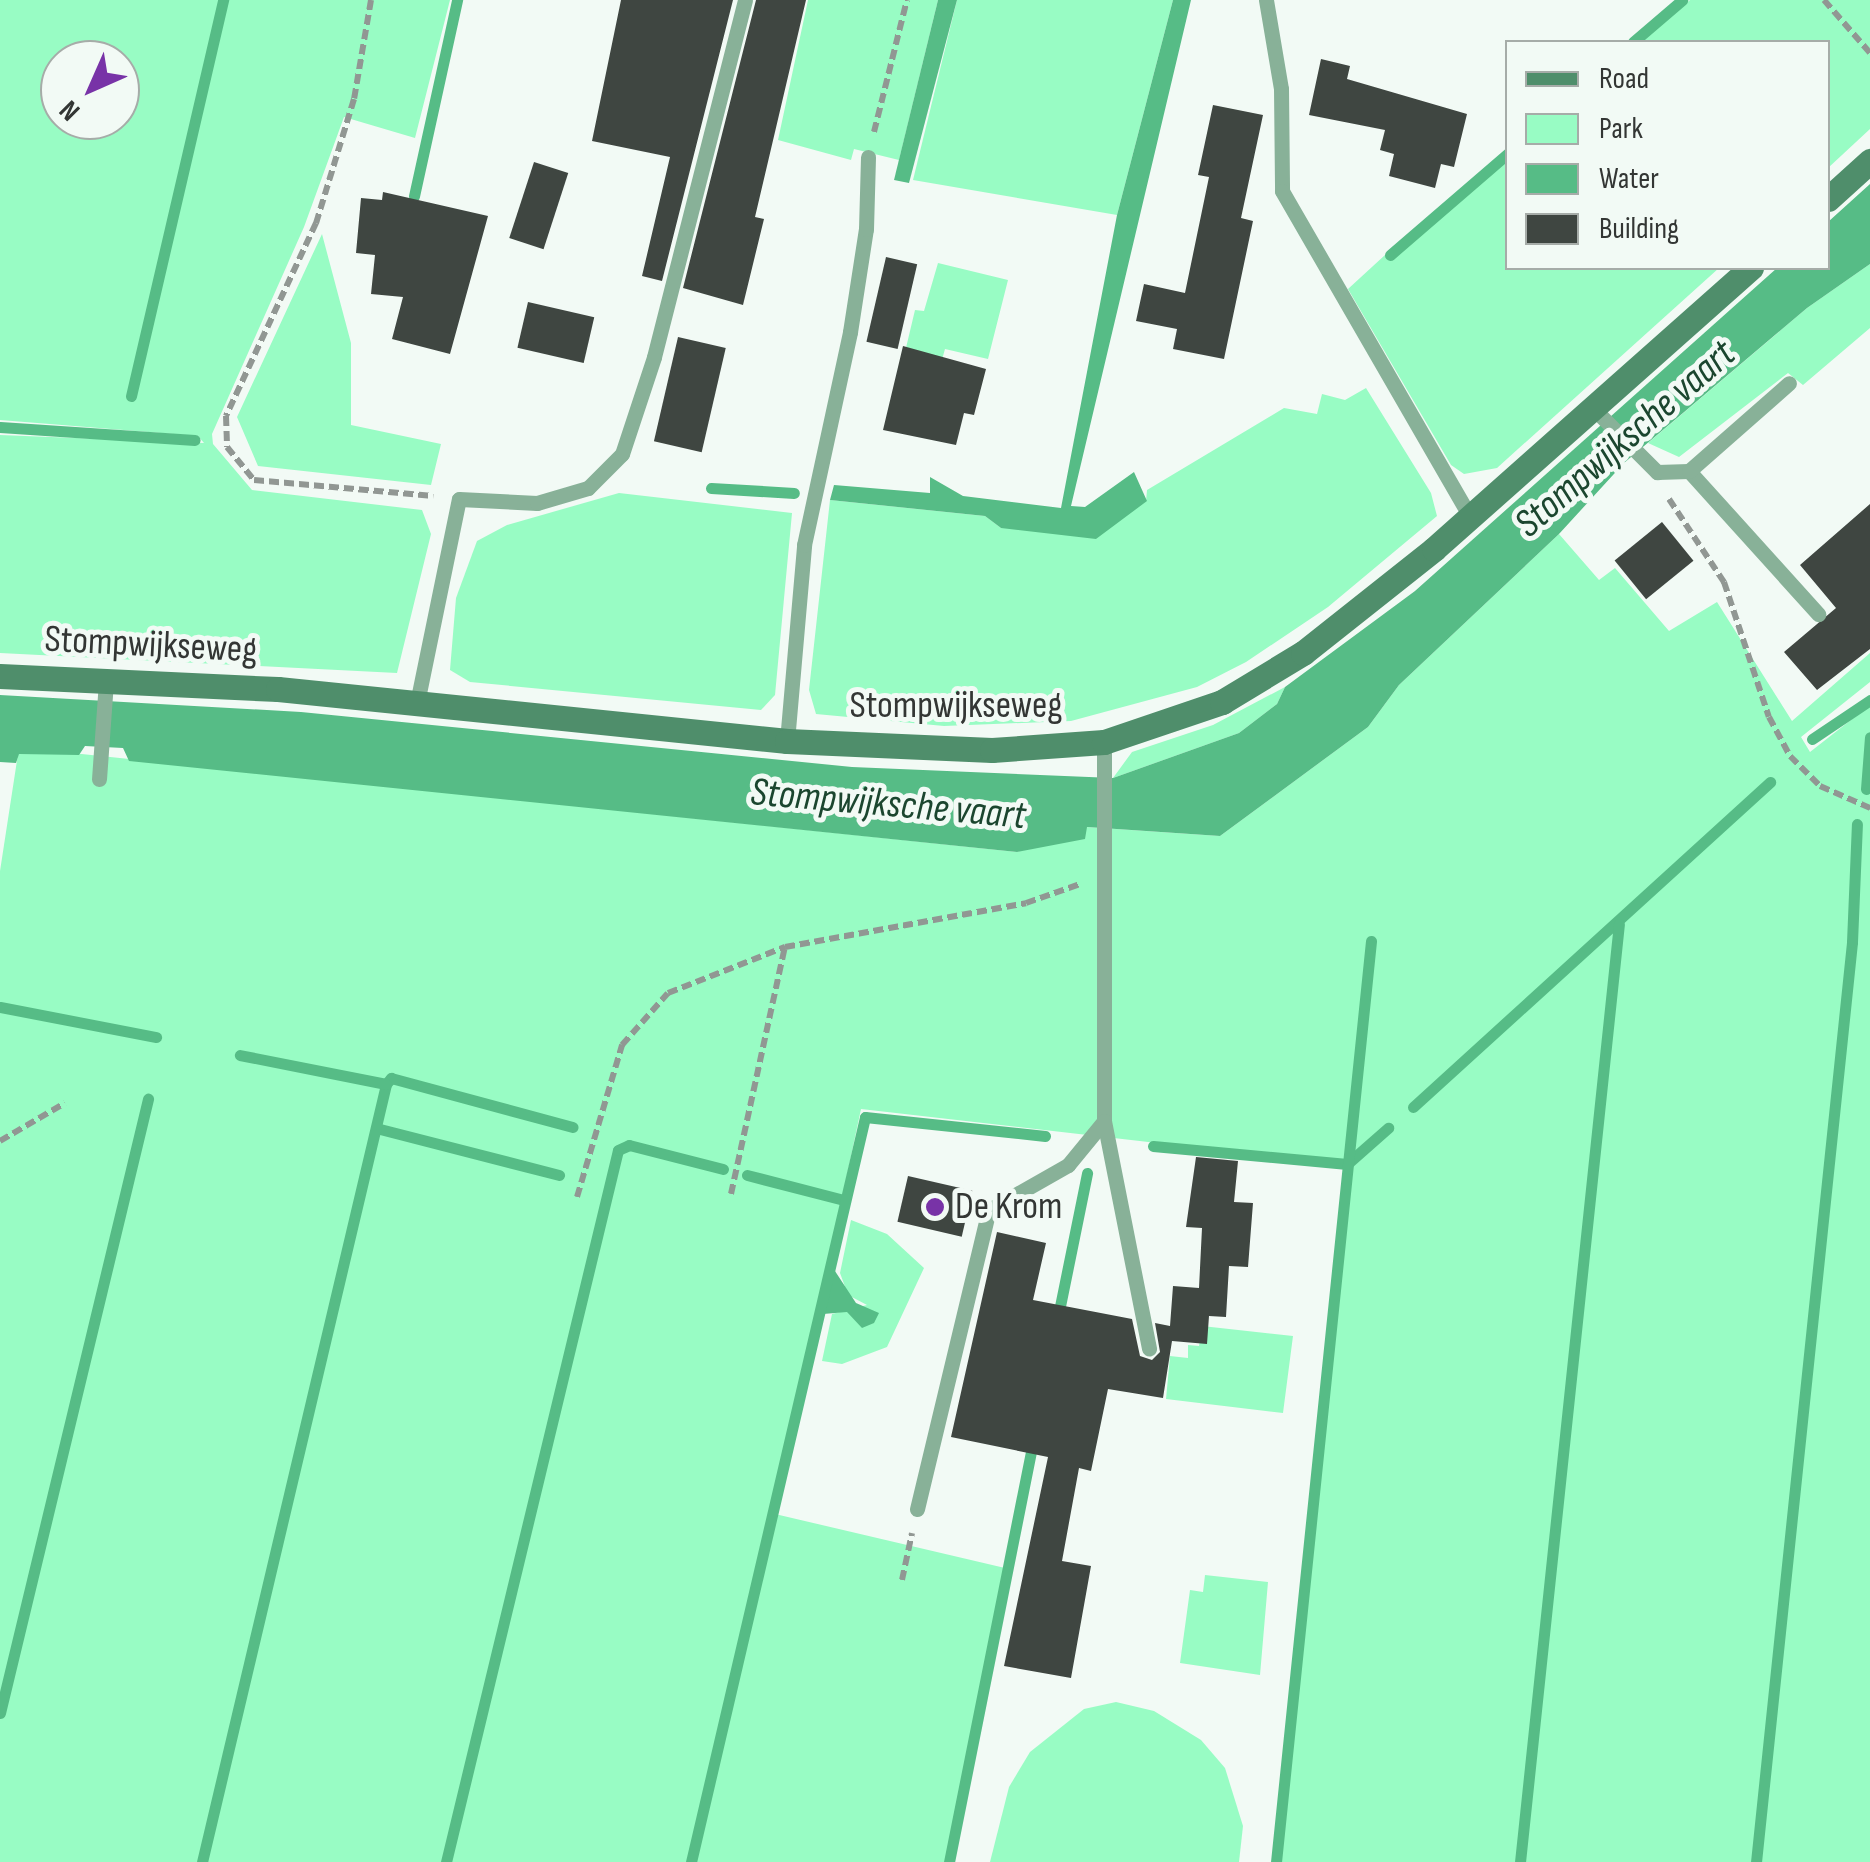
<!DOCTYPE html>
<html>
<head>
<meta charset="utf-8">
<style>
	body { margin:0 }
	#map { position:relative; width:1870px; height:1862px; overflow:hidden; background:#f2faf5; font-family:"Sofia Sans Condensed",sans-serif }
	div>[style] { position:absolute }
	.green>* { inset:0; background:#98fcc4 }
	.water>* { inset:0; background:#56bc86 }
	.stream>* { height:11px; margin:-5.5px; padding:0 5.5px; transform-origin:5.5px; border-radius:5.5px; background:#56bc86 }
	.building>* { inset:0; background:#3f4641; transform-origin:0 0 }
	.path>* { height:6px; margin-top:-3px; transform-origin:0; background:repeating-linear-gradient(90deg,#919793 0 10px,transparent 0 15px) }
	.lane>* { height:15px; margin:-7.5px; padding:0 7.5px; transform-origin:7.5px; border-radius:7.5px; background:#88b198 }
	.secondary>* { height:25px; margin:-12.5px; padding:0 12.5px; transform-origin:12.5px; border-radius:12.5px; background:#4f8e6b }
	.dots>* { width:28px; height:28px; translate:-50% -50%; box-sizing:border-box; border:5px solid #f2faf5; border-radius:50% }
	span { translate:-50% -50%; white-space:nowrap; text-align:center; line-height:1.15; -webkit-text-stroke:10px #f2faf5; paint-order:stroke }
	.street-label { font-size:38px; color:#333634 }
	.poi-label { font-size:38px; color:#333634 }
	.left { translate:0 -50%; text-align:left }
	.water-label { font-size:40px; color:#1b462f; font-style:italic }
	.legend { position:absolute; left:1505px; top:40px; width:325px; height:230px; box-sizing:border-box; background:#f2faf5; border:2px solid #a6aca8; margin:0; padding:12px 18px; list-style:none; font-size:30px; color:#333634 }
	.legend li { display:flex; align-items:center; gap:20px; height:50px }
	.legend b { width:50px; border:2px solid #a6aca8 }
	.north { position:absolute; left:40px; top:40px; width:100px; height:100px; box-sizing:border-box; background:#f2faf5; border:2px solid #a6aca8; border-radius:50%; rotate:225deg; font-size:28px; font-weight:700; line-height:40px; text-align:center; color:#333634 }
	.north::after { content:''; display:block; margin:auto; width:35px; height:45px; background:#7833a7; clip-path:polygon(50% 0,100% 100%,50% 72%,0 100%) }
</style>
</head>
<body>
<div id="map">
	<div class="green">
		<i style="clip-path:polygon(evenodd,0 0,450px 0,415px 138px,344px 117px,304px 227px,212px 434px,213px 444px,252px 490px,422px 510px,431px 534px,397px 673px,0 653px,0 435px,204px 443px,198px 436px,0 420px,0 0,60px 60px,120px 60px,120px 120px,60px 120px,60px 60px)"></i>
		<i style="clip-path:polygon(808px 0,938px 0,899px 160px,854px 149px,851px 160px,778px 140px)"></i>
		<i style="clip-path:polygon(957px 0,1173px 0,1117px 215px,913px 180px)"></i>
		<i style="clip-path:polygon(1690px 0,1870px 0,1870px 129px,1828px 168px,1828px 42px,1641px 42px)"></i>
		<i style="clip-path:polygon(1507px 159px,1508px 268px,1719px 268px,1497px 468px,1464px 474px,1451px 465px,1348px 289px,1385px 255px,1391px 260px)"></i>
		<i style="clip-path:polygon(322px 234px,351px 343px,351px 425px,441px 444px,431px 485px,258px 466px,237px 417px)"></i>
		<i style="clip-path:polygon(938px 263px,1008px 280px,988px 359px,945px 349px,936px 381px,900px 373px,915px 310px,924px 311px)"></i>
		<i style="clip-path:polygon(1870px 264px,1870px 328px,1803px 385px,1788px 373px,1679px 457px,1648px 443px,1807px 308px)"></i>
		<i style="clip-path:polygon(1366px 388px,1431px 493px,1437px 516px,1328px 607px,1246px 662px,1197px 687px,1071px 721px,944px 726px,816px 714px,809px 690px,830px 500px,985px 516px,1001px 528px,1146px 501px,1147px 490px,1284px 408px,1317px 414px,1322px 394px,1345px 400px)"></i>
		<i style="clip-path:polygon(619px 493px,792px 513px,775px 695px,761px 710px,470px 682px,450px 670px,456px 598px,477px 541px,507px 525px)"></i>
		<i style="clip-path:polygon(1559px 534px,1599px 580px,1615px 568px,1669px 631px,1717px 602px,1792px 721px,1870px 653px,1870px 682px,1801px 737px,1810px 752px,1870px 705px,1870px 1862px,1280px 1862px,1347px 1165px,861px 1109px,775px 1514px,1005px 1568px,949px 1862px,0 1862px,0 871px,18px 754px,53px 751px,1017px 852px,1086px 827px,1220px 836px,1368px 727px,1399px 685px)"></i>
		<i style="clip-path:polygon(1285px 687px,1277px 704px,1239px 733px,1113px 778px,1132px 752px,1213px 725px)"></i>
		<i style="clip-path:polygon(851px 1220px,887px 1234px,924px 1268px,887px 1347px,842px 1364px,822px 1361px,832px 1314px,867px 1305px,848px 1295px,840px 1273px)"></i>
		<i style="clip-path:polygon(1202px 1326px,1293px 1336px,1283px 1413px,1166px 1399px,1170px 1356px,1188px 1358px,1188px 1345px,1199px 1346px)"></i>
		<i style="clip-path:polygon(1205px 1575px,1268px 1582px,1260px 1675px,1180px 1663px,1190px 1590px,1203px 1592px)"></i>
		<i style="clip-path:polygon(1116px 1702px,1154px 1711px,1201px 1740px,1225px 1768px,1243px 1826px,1239px 1862px,990px 1862px,1009px 1787px,1030px 1752px,1084px 1709px)"></i>
	</div>
	<div class="water">
		<i style="clip-path:polygon(938px 0,957px 0,909px 183px,894px 180px)"></i>
		<i style="clip-path:polygon(1173px 0,1191px 0,1071px 506px,1085px 507px,1134px 472px,1147px 501px,1096px 539px,1001px 528px,985px 516px,830px 500px,834px 485px,930px 493px,930px 477px,963px 496px,1061px 508px,1117px 215px)"></i>
		<i style="clip-path:polygon(1870px 184px,1870px 264px,1807px 308px,1624px 463px,1559px 534px,1399px 685px,1368px 727px,1220px 836px,1087px 827px,1085px 839px,1017px 852px,129px 761px,123px 748px,85px 746px,79px 755px,19px 754px,16px 763px,0 762px,0 695px,301px 712px,852px 767px,1113px 778px,1239px 733px,1277px 704px,1285px 687px,1415px 591px,1777px 268px,1828px 268px,1828px 222px)"></i>
		<i style="clip-path:polygon(831px 1265px,856px 1303px,879px 1313px,874px 1323px,862px 1328px,847px 1312px,823px 1314px)"></i>
	</div>
	<div class="stream">
		<i style="left:1633px;top:42px;width:65px;rotate:-40.6deg"></i>
		<i style="left:414px;top:196px;width:201px;rotate:-77.6deg"></i>
		<i style="left:1390px;top:255px;width:156px;rotate:-40.8deg"></i>
		<i style="left:131px;top:396px;width:407px;rotate:-76.9deg"></i>
		<i style="left:0;top:427px;width:195px;rotate:3.8deg"></i>
		<i style="left:711px;top:488px;width:83px;rotate:3.4deg"></i>
		<i style="left:1812px;top:739px;width:70px;rotate:-33.9deg"></i>
		<i style="left:1866px;top:789px;width:52px;rotate:-85.6deg"></i>
		<i style="left:0;top:1007px;width:159px;rotate:10.9deg"></i>
		<i style="left:386px;top:1084px;width:8px;rotate:-50deg"></i>
		<i style="left:391px;top:1078px;width:188px;rotate:15.1deg"></i>
		<i style="left:1413px;top:1107px;width:483px;rotate:-42.3deg"></i>
		<i style="left:376px;top:1128px;width:189px;rotate:14.4deg"></i>
		<i style="left:1153px;top:1146px;width:195px;rotate:5.3deg"></i>
		<i style="left:1347px;top:1164px;width:55px;rotate:-41.3deg"></i>
		<i style="left:747px;top:1175px;width:100px;rotate:14.5deg"></i>
		<i style="left:1058px;top:1316px;width:146px;rotate:-78.5deg"></i>
		<i style="left:0;top:1713px;width:632px;rotate:-76.45deg"></i>
		<i style="left:202px;top:1862px;width:799px;rotate:-76.69deg"></i>
		<i style="left:386px;top:1084px;width:149px;rotate:-168.8deg"></i>
		<i style="left:446px;top:1862px;width:732px;rotate:-76.42deg"></i>
		<i style="left:618px;top:1150px;width:12px;rotate:-24deg"></i>
		<i style="left:629px;top:1145px;width:97px;rotate:14.3deg"></i>
		<i style="left:691px;top:1862px;width:765px;rotate:-76.85deg"></i>
		<i style="left:865px;top:1117px;width:181px;rotate:6deg"></i>
		<i style="left:949px;top:1862px;width:428px;rotate:-78.7deg"></i>
		<i style="left:1276px;top:1862px;width:926px;rotate:-84.11deg"></i>
		<i style="left:1520px;top:1862px;width:943px;rotate:-83.98deg"></i>
		<i style="left:1756px;top:1862px;width:925px;rotate:-84.04deg"></i>
		<i style="left:1852px;top:942px;width:118px;rotate:-87.6deg"></i>
	</div>
	<div class="building">
		<i style="clip-path:polygon(621px 0,733px 0,662px 281px,642px 276px,670px 157px,592px 141px)"></i>
		<i style="clip-path:polygon(756px 0,806px 0,755px 217px,764px 219px,743px 305px,683px 288px)"></i>
		<i style="clip-path:polygon(1321px 59px,1350px 66px,1347px 79px,1467px 114px,1454px 167px,1441px 164px,1435px 188px,1389px 176px,1394px 154px,1380px 150px,1385px 130px,1309px 115px)"></i>
		<i style="clip-path:polygon(1213px 105px,1263px 115px,1241px 218px,1253px 221px,1224px 359px,1173px 349px,1177px 329px,1136px 321px,1144px 284px,1185px 293px,1209px 177px,1198px 175px)"></i>
		<i style="left:534px;top:162px;width:36px;height:80px;rotate:18deg"></i>
		<i style="clip-path:polygon(383px 192px,488px 216px,450px 354px,392px 339px,403px 297px,371px 294px,375px 255px,356px 253px,361px 198px,382px 200px)"></i>
		<i style="left:886px;top:257px;width:32px;height:87px;rotate:13deg"></i>
		<i style="left:528px;top:302px;width:68px;height:47px;rotate:13deg"></i>
		<i style="left:678px;top:337px;width:49px;height:107px;rotate:13deg"></i>
		<i style="clip-path:polygon(903px 346px,986px 369px,974px 415px,964px 413px,956px 445px,883px 430px)"></i>
		<i style="clip-path:polygon(1870px 504px,1870px 649px,1817px 690px,1784px 652px,1836px 608px,1800px 565px)"></i>
		<i style="left:1662px;top:522px;width:50px;height:61px;rotate:51deg"></i>
		<i style="clip-path:polygon(1196px 1157px,1238px 1161px,1234px 1202px,1253px 1203px,1248px 1267px,1229px 1266px,1226px 1317px,1209px 1316px,1207px 1344px,1172px 1341px,1163px 1398px,1108px 1389px,1091px 1471px,1079px 1468px,1062px 1561px,1091px 1566px,1071px 1678px,1004px 1666px,1048px 1457px,951px 1437px,997px 1232px,1046px 1243px,1033px 1300px,1132px 1319px,1140px 1356px,1152px 1360px,1160px 1352px,1155px 1323px,1170px 1326px,1173px 1286px,1199px 1288px,1202px 1228px,1186px 1227px)"></i>
		<i style="left:908px;top:1176px;width:66px;height:47px;rotate:13deg"></i>
	</div>
	<div class="path">
		<i style="left:371px;top:0;width:100px;rotate:99.7deg"></i>
		<i style="left:354px;top:99px;width:130px;rotate:107deg"></i>
		<i style="left:316px;top:223px;width:213px;rotate:115deg"></i>
		<i style="left:226px;top:416px;width:31px;rotate:88deg"></i>
		<i style="left:227px;top:447px;width:43px;rotate:50.7deg"></i>
		<i style="left:254px;top:480px;width:180px;rotate:5.1deg"></i>
		<i style="left:1824px;top:0;width:70px;rotate:49deg"></i>
		<i style="left:874px;top:132px;width:136px;rotate:-76deg"></i>
		<i style="left:1669px;top:499px;width:100px;rotate:56.5deg"></i>
		<i style="left:1724px;top:582px;width:142px;rotate:71.6deg"></i>
		<i style="left:1769px;top:717px;width:44px;rotate:61.7deg"></i>
		<i style="left:1790px;top:756px;width:42px;rotate:45deg"></i>
		<i style="left:1820px;top:786px;width:55px;rotate:23.7deg"></i>
		<i style="left:0;top:1141px;width:75px;rotate:-30.3deg"></i>
		<i style="left:731px;top:1194px;width:253px;rotate:-77.7deg"></i>
		<i style="left:577px;top:1197px;width:159px;rotate:-73.5deg"></i>
		<i style="left:622px;top:1045px;width:69px;rotate:-48.5deg"></i>
		<i style="left:668px;top:993px;width:126px;rotate:-21.5deg"></i>
		<i style="left:785px;top:947px;width:245px;rotate:-10.3deg"></i>
		<i style="left:1026px;top:903px;width:57px;rotate:-19.4deg"></i>
		<i style="left:902px;top:1580px;width:48px;rotate:-78deg"></i>
	</div>
	<div class="lane">
		<i style="left:1266px;top:0;width:90px;rotate:80.4deg"></i>
		<i style="left:1281px;top:89px;width:102px;rotate:89.4deg"></i>
		<i style="left:1282px;top:191px;width:375px;rotate:60deg"></i>
		<i style="left:1593px;top:408px;width:91px;rotate:45deg"></i>
		<i style="left:1657px;top:472px;width:32px;rotate:-2deg"></i>
		<i style="left:1689px;top:471px;width:193px;rotate:47.9deg"></i>
		<i style="left:1689px;top:471px;width:133px;rotate:-41.3deg"></i>
		<i style="left:417px;top:703px;width:208px;rotate:-78.4deg"></i>
		<i style="left:459px;top:499px;width:78px;rotate:2.9deg"></i>
		<i style="left:537px;top:503px;width:53px;rotate:-16.4deg"></i>
		<i style="left:588px;top:488px;width:48px;rotate:-45deg"></i>
		<i style="left:622px;top:454px;width:102px;rotate:-71.7deg"></i>
		<i style="left:654px;top:357px;width:368px;rotate:-75.7deg"></i>
		<i style="left:787px;top:741px;width:197px;rotate:-85deg"></i>
		<i style="left:804px;top:545px;width:218px;rotate:-77.8deg"></i>
		<i style="left:850px;top:332px;width:104px;rotate:-81.2deg"></i>
		<i style="left:866px;top:229px;width:72px;rotate:-88.4deg"></i>
		<i style="left:1104px;top:742px;width:379px;rotate:90deg"></i>
		<i style="left:1104px;top:1121px;width:232px;rotate:78.8deg"></i>
		<i style="left:99px;top:779px;width:98px;rotate:-85.9deg"></i>
		<i style="left:917px;top:1509px;width:308px;rotate:-76.5deg"></i>
		<i style="left:989px;top:1210px;width:91px;rotate:-29.7deg"></i>
		<i style="left:1068px;top:1165px;width:57px;rotate:-50.7deg"></i>
	</div>
	<div class="secondary">
		<i style="left:1828px;top:199px;width:57px;rotate:-42.1deg"></i>
		<i style="left:0;top:676px;width:278px;rotate:2.7deg"></i>
		<i style="left:278px;top:689px;width:512px;rotate:5.83deg"></i>
		<i style="left:787px;top:741px;width:205px;rotate:2.5deg"></i>
		<i style="left:992px;top:750px;width:112px;rotate:-4.1deg"></i>
		<i style="left:1104px;top:742px;width:125px;rotate:-18.7deg"></i>
		<i style="left:1222px;top:702px;width:95px;rotate:-31.2deg"></i>
		<i style="left:1303px;top:653px;width:167px;rotate:-38.4deg"></i>
		<i style="left:1434px;top:549px;width:424px;rotate:-41.6deg"></i>
	</div>
	<div class="dots">
		<i style="left:935px;top:1207px;background:#7833a7"></i>
	</div>
	<div class="street-label">
		<span style="left:151px;top:645px;rotate:3deg">Stompwijkseweg</span>
		<span style="left:956px;top:706px">Stompwijkseweg</span>
	</div>
	<div class="poi-label">
		<span class="left" style="left:955px;top:1207px">De Krom</span>
	</div>
	<div class="water-label">
		<span style="left:1625px;top:439px;rotate:-41deg">Stompwijksche vaart</span>
		<span style="left:888px;top:804px;rotate:5deg">Stompwijksche vaart</span>
	</div>
	<ul class="legend">
	<li><b style="height:12px;background:#4f8e6b"></b>Road</li>
	<li><b style="height:28px;background:#98fcc4"></b>Park</li>
	<li><b style="height:28px;background:#56bc86"></b>Water</li>
	<li><b style="height:28px;background:#3f4641"></b>Building</li>
	</ul>
	<div class="north">N</div>
</div>
</body>
</html>
